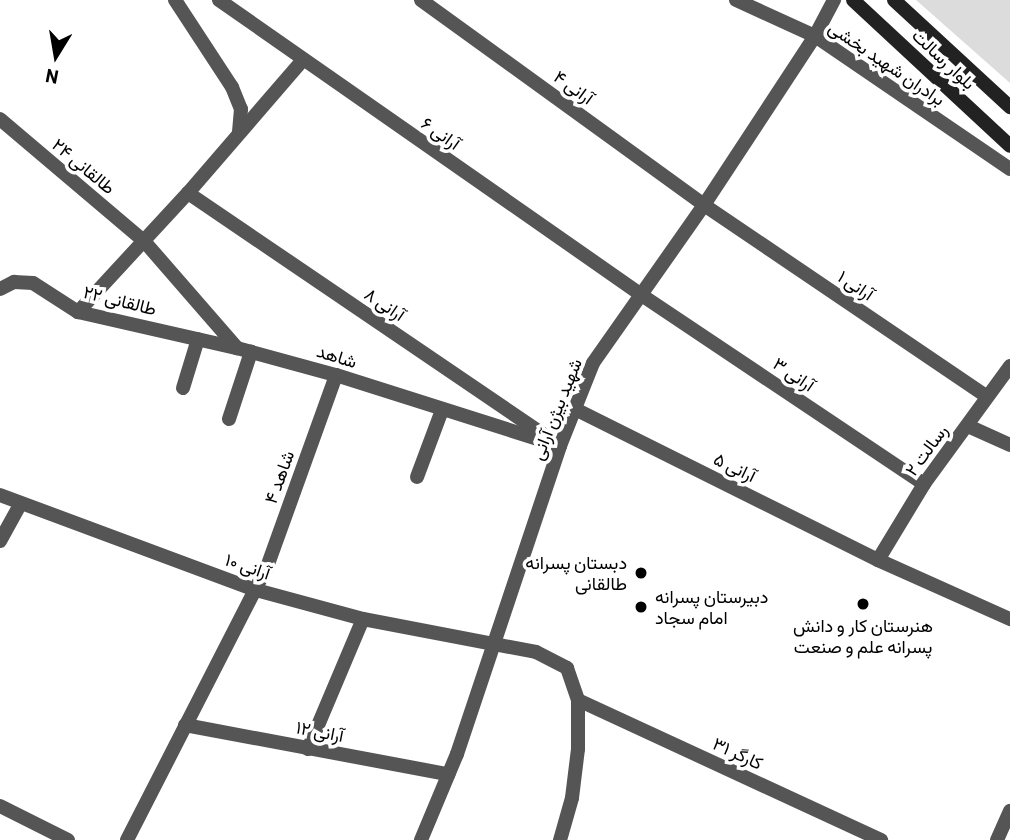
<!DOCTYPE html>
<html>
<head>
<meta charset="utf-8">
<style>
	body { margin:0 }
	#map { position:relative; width:1010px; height:840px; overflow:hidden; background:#fff; font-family:Barlow,Vazirmatn,sans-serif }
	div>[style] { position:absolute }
	.green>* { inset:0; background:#dcdcdc }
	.minor>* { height:14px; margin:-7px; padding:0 7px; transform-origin:7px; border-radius:7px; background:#555 }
	.secondary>* { height:14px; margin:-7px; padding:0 7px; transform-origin:7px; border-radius:7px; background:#222 }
	.dots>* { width:19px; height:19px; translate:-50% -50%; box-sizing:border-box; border:4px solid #fff; border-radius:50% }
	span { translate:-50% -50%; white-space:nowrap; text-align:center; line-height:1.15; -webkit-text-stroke:7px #fff; paint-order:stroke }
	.street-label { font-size:18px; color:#000 }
	.poi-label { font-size:18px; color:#000 }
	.right { translate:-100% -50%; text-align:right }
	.left { translate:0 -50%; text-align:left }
	.north { position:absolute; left:21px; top:21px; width:70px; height:70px; -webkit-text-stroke:5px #fff; paint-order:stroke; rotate:191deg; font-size:19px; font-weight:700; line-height:28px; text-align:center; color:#000 }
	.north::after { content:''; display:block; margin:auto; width:24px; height:32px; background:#000; clip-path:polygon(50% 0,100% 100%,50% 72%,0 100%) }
</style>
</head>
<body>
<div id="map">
	<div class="green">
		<i style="clip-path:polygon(916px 0,1010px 0,1010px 83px)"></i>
	</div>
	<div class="minor">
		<i style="left:175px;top:0;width:104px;rotate:56.8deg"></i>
		<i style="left:232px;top:87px;width:24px;rotate:68deg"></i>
		<i style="left:241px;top:109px;width:24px;rotate:95deg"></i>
		<i style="left:219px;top:0;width:517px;rotate:34.92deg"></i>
		<i style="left:643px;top:296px;width:338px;rotate:33.8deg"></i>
		<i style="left:421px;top:0;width:349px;rotate:35.9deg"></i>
		<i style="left:704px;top:205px;width:341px;rotate:34.1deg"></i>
		<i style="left:736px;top:0;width:87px;rotate:24.5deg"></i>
		<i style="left:815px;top:36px;width:236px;rotate:34.3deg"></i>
		<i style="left:0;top:119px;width:189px;rotate:40.3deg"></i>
		<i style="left:144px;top:241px;width:142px;rotate:49deg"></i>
		<i style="left:237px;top:348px;width:103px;rotate:15.3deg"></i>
		<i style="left:336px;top:375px;width:235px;rotate:17.6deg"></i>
		<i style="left:188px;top:193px;width:433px;rotate:34.2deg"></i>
		<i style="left:0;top:289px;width:16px;rotate:-27deg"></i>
		<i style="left:14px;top:282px;width:19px;rotate:3deg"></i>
		<i style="left:33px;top:283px;width:54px;rotate:32.8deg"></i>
		<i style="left:78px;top:312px;width:163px;rotate:12.8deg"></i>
		<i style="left:78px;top:312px;width:162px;rotate:-47.3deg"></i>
		<i style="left:188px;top:193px;width:176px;rotate:-49.2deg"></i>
		<i style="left:183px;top:388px;width:51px;rotate:-73deg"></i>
		<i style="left:575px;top:409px;width:339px;rotate:26.5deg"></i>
		<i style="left:878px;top:560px;width:145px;rotate:24.1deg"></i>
		<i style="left:229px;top:419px;width:71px;rotate:-71.8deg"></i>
		<i style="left:968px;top:426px;width:46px;rotate:24.3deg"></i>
		<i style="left:417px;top:477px;width:72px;rotate:-69.5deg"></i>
		<i style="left:0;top:495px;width:273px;rotate:20.4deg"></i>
		<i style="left:256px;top:590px;width:111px;rotate:15.2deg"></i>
		<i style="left:363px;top:619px;width:176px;rotate:10.8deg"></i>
		<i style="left:536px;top:652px;width:35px;rotate:27deg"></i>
		<i style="left:567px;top:668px;width:34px;rotate:71deg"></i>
		<i style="left:578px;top:700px;width:49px;rotate:90deg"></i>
		<i style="left:578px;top:749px;width:49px;rotate:97deg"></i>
		<i style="left:572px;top:798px;width:44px;rotate:105.9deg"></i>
		<i style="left:0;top:541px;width:43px;rotate:-61.1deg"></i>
		<i style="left:878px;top:560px;width:89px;rotate:-58.8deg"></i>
		<i style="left:924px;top:484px;width:146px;rotate:-53.9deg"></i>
		<i style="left:578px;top:700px;width:334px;rotate:24.8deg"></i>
		<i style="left:185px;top:725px;width:268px;rotate:10.6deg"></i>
		<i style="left:308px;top:749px;width:141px;rotate:-67.1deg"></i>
		<i style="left:0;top:806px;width:76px;rotate:26.6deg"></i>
		<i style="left:127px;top:840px;width:307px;rotate:-62.9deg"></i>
		<i style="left:267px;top:567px;width:204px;rotate:-70.2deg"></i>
		<i style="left:421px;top:840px;width:93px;rotate:-67.3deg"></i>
		<i style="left:457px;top:754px;width:325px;rotate:-71.5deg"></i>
		<i style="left:560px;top:446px;width:89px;rotate:-68.3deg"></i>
		<i style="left:593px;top:363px;width:193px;rotate:-54.9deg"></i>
		<i style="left:704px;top:205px;width:202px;rotate:-56.7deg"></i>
		<i style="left:815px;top:36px;width:41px;rotate:-62.2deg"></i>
		<i style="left:997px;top:840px;width:32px;rotate:-66deg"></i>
	</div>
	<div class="secondary">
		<i style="left:853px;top:0;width:214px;rotate:42.9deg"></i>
		<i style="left:894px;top:0;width:158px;rotate:42.7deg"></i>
	</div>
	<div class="dots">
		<i style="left:641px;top:573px;background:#000"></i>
		<i style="left:863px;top:604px;background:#000"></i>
		<i style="left:641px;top:607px;background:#000"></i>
	</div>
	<div class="street-label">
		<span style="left:944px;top:59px;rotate:43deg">بلوار رسالت</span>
		<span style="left:887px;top:63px;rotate:34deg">برادران شهید بخشی</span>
		<span style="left:574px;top:87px;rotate:36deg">آرانی ۴</span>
		<span style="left:441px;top:133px;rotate:35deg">آرانی ۶</span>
		<span style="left:84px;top:166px;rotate:40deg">طالقانی ۲۴</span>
		<span style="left:856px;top:285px;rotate:34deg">آرانی ۱</span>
		<span style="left:120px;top:300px;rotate:14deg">طالقانی ۲۲</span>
		<span style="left:385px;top:304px;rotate:34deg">آرانی ۸</span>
		<span style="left:337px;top:356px;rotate:17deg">شاهد</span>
		<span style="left:794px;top:374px;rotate:34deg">آرانی ۳</span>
		<span style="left:556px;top:409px;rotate:-68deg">شهید بیژن آرانی</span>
		<span style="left:926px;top:450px;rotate:-54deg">رسالت ۲</span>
		<span style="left:735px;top:467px;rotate:26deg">آرانی ۵</span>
		<span style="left:279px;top:477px;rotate:-70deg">شاهد ۴</span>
		<span style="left:248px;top:566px;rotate:19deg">آرانی ۱۰</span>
		<span style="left:320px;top:731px;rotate:11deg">آرانی ۱۲</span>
		<span style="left:738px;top:753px;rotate:25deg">کارگر ۳۱</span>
	</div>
	<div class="poi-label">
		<span class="right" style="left:627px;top:573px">دبستان پسرانه<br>طالقانی</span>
		<span class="left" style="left:655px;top:607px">دبیرستان پسرانه<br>امام سجاد</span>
		<span style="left:863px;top:636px">هنرستان کار و دانش<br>پسرانه علم و صنعت</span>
	</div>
	<div class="north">N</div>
</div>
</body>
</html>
